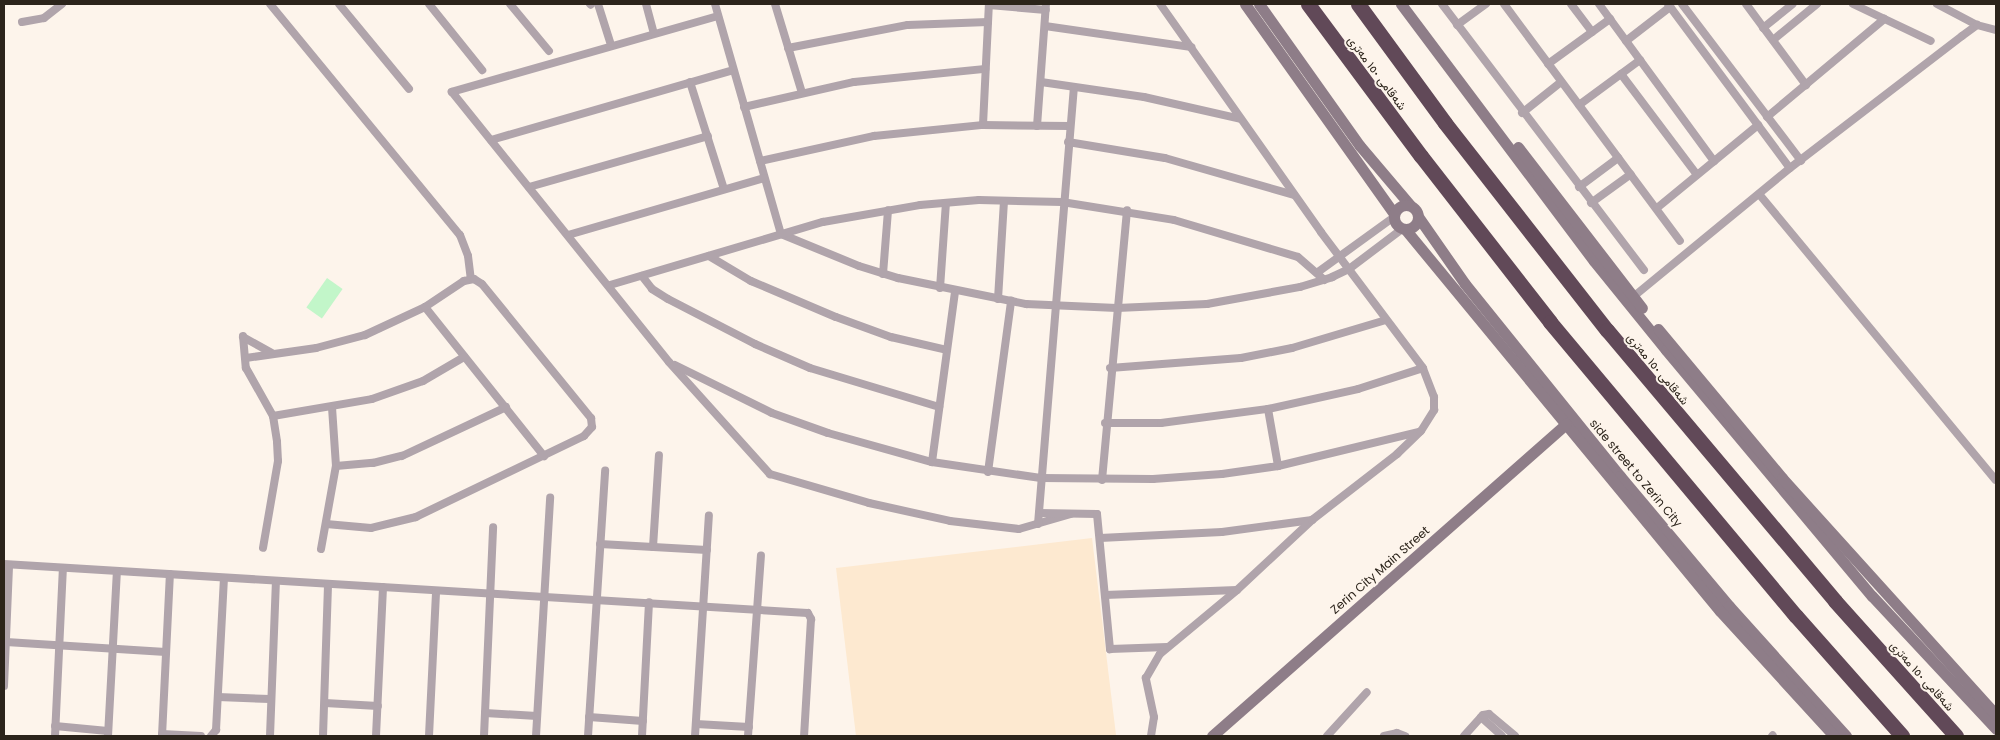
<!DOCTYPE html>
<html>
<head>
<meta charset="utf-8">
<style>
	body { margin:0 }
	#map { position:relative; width:2000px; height:740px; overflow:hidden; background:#fdf4eb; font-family:Poppins,Vazirmatn,sans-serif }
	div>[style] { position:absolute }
	.built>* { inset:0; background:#fde9d0 }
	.green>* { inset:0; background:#c2f6c9; transform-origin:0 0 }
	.street>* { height:8px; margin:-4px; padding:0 4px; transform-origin:4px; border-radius:4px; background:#b0a4ab }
	.secondary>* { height:11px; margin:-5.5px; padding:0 5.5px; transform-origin:5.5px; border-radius:5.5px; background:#8e7d88 }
	.secondary>.ring { margin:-5.5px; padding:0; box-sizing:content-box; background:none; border:11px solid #8e7d88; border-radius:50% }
	.highway>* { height:15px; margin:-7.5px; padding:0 7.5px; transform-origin:7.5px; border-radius:7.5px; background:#614958 }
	span { translate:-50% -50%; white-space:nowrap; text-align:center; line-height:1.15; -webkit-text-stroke:4px #fdf4eb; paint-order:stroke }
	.street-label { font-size:12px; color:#2c241b }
	.frame { position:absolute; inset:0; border:5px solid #2c241b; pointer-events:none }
</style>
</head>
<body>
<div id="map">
	<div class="built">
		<i style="clip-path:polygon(1092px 538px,1116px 735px,856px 736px,836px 568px)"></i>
	</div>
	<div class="green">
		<i style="left:327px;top:278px;width:19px;height:36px;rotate:35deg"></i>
	</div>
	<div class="street">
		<i style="left:270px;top:4px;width:299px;rotate:50.6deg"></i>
		<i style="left:460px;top:235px;width:22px;rotate:69deg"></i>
		<i style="left:468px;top:256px;width:23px;rotate:83deg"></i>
		<i style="left:339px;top:4px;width:110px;rotate:50.5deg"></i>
		<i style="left:429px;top:4px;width:85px;rotate:51.2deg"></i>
		<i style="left:510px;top:4px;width:61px;rotate:50.3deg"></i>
		<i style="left:590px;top:4px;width:1px;rotate:45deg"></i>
		<i style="left:598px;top:4px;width:43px;rotate:72.4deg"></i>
		<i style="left:646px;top:4px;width:30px;rotate:75deg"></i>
		<i style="left:715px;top:4px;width:239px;rotate:74deg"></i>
		<i style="left:781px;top:234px;width:84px;rotate:22.3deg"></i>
		<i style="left:859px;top:266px;width:41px;rotate:17.1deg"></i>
		<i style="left:898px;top:278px;width:131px;rotate:11.5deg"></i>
		<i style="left:1026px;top:304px;width:91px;rotate:2.5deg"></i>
		<i style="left:1117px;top:308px;width:90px;rotate:-2.5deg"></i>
		<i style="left:1207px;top:304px;width:95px;rotate:-10.4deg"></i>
		<i style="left:1300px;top:287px;width:34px;rotate:-17deg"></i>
		<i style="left:1332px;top:277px;width:19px;rotate:-25deg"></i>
		<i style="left:1349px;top:269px;width:66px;rotate:-37deg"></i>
		<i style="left:775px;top:4px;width:93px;rotate:73.1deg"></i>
		<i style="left:1442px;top:4px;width:334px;rotate:52.8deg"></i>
		<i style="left:1504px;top:4px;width:295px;rotate:53.4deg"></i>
		<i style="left:1571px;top:4px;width:35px;rotate:53deg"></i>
		<i style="left:1599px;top:4px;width:195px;rotate:53.8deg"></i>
		<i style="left:1668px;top:4px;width:204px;rotate:53.4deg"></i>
		<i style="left:1682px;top:4px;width:197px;rotate:52.8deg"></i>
		<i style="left:1746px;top:4px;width:101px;rotate:53.5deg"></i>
		<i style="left:1853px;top:4px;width:86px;rotate:25.4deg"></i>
		<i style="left:1937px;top:4px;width:45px;rotate:27.7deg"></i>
		<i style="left:989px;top:5px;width:57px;rotate:5deg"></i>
		<i style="left:718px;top:16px;width:277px;rotate:164.1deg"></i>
		<i style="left:452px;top:92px;width:346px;rotate:51.2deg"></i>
		<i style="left:669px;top:362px;width:151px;rotate:48deg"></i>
		<i style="left:770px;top:474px;width:103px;rotate:16.3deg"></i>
		<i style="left:869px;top:503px;width:83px;rotate:12.5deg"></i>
		<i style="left:950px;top:521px;width:69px;rotate:6.6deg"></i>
		<i style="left:1019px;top:529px;width:54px;rotate:-16.1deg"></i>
		<i style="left:22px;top:22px;width:22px;rotate:-10deg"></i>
		<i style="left:44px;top:18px;width:23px;rotate:-38deg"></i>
		<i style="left:1457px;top:25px;width:36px;rotate:-36deg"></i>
		<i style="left:1045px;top:26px;width:148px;rotate:8.2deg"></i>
		<i style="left:1763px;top:28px;width:38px;rotate:-39deg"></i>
		<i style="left:1773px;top:40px;width:57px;rotate:-39.3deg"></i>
		<i style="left:1626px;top:41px;width:56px;rotate:-37.7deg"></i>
		<i style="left:788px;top:48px;width:122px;rotate:-10.9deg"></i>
		<i style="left:908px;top:25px;width:80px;rotate:-2.1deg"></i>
		<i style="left:1548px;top:64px;width:77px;rotate:-36deg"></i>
		<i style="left:1621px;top:74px;width:126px;rotate:53deg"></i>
		<i style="left:690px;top:82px;width:112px;rotate:72.4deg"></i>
		<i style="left:1041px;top:82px;width:104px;rotate:8.3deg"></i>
		<i style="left:1144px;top:97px;width:99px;rotate:12.8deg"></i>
		<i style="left:1579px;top:105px;width:76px;rotate:-36.4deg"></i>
		<i style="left:744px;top:107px;width:113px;rotate:-12.8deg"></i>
		<i style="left:854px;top:82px;width:132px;rotate:-5.7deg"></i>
		<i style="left:1522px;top:113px;width:50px;rotate:-38.5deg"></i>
		<i style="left:1767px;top:117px;width:153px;rotate:-39.9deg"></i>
		<i style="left:983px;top:125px;width:121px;rotate:-87.2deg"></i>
		<i style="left:1037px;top:126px;width:122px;rotate:-85.8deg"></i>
		<i style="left:491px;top:140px;width:252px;rotate:-16.1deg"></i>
		<i style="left:1068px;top:142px;width:98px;rotate:9.4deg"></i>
		<i style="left:1165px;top:158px;width:134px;rotate:16deg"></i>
		<i style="left:760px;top:161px;width:117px;rotate:-12.4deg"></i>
		<i style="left:874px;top:136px;width:110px;rotate:-5.8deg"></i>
		<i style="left:983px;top:125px;width:87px;rotate:0.7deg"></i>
		<i style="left:529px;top:187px;width:186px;rotate:-15.9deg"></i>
		<i style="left:1579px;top:187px;width:49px;rotate:-36.6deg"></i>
		<i style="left:1759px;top:194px;width:371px;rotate:50.4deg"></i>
		<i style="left:1591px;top:203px;width:49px;rotate:-35.9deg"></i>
		<i style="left:1657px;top:208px;width:131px;rotate:-39.4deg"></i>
		<i style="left:568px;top:235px;width:204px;rotate:-16.2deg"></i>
		<i style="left:709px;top:256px;width:49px;rotate:30.8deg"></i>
		<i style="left:751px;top:281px;width:92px;rotate:23deg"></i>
		<i style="left:836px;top:317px;width:59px;rotate:20deg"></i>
		<i style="left:891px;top:337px;width:57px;rotate:13.1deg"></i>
		<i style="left:1318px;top:272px;width:94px;rotate:-35.9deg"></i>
		<i style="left:883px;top:274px;width:64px;rotate:-85.5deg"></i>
		<i style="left:642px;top:276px;width:16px;rotate:52deg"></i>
		<i style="left:652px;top:289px;width:19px;rotate:32deg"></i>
		<i style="left:668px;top:299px;width:98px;rotate:27.3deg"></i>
		<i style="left:755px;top:344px;width:60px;rotate:23.6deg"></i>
		<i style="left:810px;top:368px;width:135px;rotate:16.8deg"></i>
		<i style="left:610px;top:285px;width:222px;rotate:-16.5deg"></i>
		<i style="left:823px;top:222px;width:98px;rotate:-9.9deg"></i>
		<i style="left:920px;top:205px;width:59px;rotate:-4.8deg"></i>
		<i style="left:979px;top:200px;width:83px;rotate:1.4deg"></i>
		<i style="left:1062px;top:202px;width:113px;rotate:9.1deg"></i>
		<i style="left:1174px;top:220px;width:129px;rotate:16.6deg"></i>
		<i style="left:1298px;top:257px;width:35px;rotate:41deg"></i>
		<i style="left:940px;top:288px;width:85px;rotate:-86deg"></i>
		<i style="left:1633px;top:297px;width:203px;rotate:-39.4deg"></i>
		<i style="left:1790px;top:168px;width:217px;rotate:-37.5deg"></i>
		<i style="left:1962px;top:36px;width:19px;rotate:-36deg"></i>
		<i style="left:1977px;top:25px;width:20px;rotate:15deg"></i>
		<i style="left:998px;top:299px;width:98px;rotate:-86.5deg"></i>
		<i style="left:425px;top:307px;width:191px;rotate:51.4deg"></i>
		<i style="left:243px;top:336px;width:32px;rotate:85deg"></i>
		<i style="left:246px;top:368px;width:55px;rotate:60.6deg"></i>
		<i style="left:273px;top:416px;width:26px;rotate:81deg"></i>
		<i style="left:277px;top:442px;width:19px;rotate:87deg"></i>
		<i style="left:278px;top:461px;width:88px;rotate:99.8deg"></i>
		<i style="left:243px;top:337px;width:33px;rotate:29deg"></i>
		<i style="left:246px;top:358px;width:71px;rotate:-8.1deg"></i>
		<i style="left:316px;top:348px;width:51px;rotate:-14.9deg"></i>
		<i style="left:365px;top:335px;width:66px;rotate:-25deg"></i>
		<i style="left:425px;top:307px;width:47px;rotate:-33.7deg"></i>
		<i style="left:464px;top:281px;width:10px;rotate:-11deg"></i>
		<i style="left:474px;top:279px;width:9px;rotate:32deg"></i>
		<i style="left:482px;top:284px;width:173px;rotate:50.9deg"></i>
		<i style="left:591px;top:418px;width:9px;rotate:84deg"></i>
		<i style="left:592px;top:427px;width:12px;rotate:132deg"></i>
		<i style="left:584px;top:436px;width:187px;rotate:154.3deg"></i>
		<i style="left:416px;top:517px;width:46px;rotate:166.3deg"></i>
		<i style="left:371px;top:528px;width:45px;rotate:-174.9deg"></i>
		<i style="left:675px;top:365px;width:108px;rotate:26.3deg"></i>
		<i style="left:772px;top:413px;width:59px;rotate:19.7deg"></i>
		<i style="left:828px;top:433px;width:108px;rotate:15.6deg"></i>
		<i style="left:932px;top:462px;width:110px;rotate:8.4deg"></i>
		<i style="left:1041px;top:478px;width:112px;rotate:0.5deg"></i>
		<i style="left:1153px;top:479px;width:69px;rotate:-4.1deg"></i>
		<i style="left:1222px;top:474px;width:57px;rotate:-8.1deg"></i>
		<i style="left:1278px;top:466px;width:145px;rotate:-13.6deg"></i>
		<i style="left:1110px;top:368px;width:131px;rotate:-4.4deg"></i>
		<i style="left:1241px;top:358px;width:52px;rotate:-11.1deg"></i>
		<i style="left:1292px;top:348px;width:98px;rotate:-16.6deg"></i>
		<i style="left:1268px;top:409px;width:58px;rotate:80deg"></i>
		<i style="left:273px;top:416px;width:100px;rotate:-9.7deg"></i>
		<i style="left:372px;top:399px;width:54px;rotate:-19.4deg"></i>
		<i style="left:423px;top:381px;width:48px;rotate:-30.3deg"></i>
		<i style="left:1105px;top:423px;width:56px"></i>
		<i style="left:1161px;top:423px;width:108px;rotate:-7.5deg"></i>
		<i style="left:1268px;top:409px;width:92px;rotate:-12.5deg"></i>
		<i style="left:1358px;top:389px;width:68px;rotate:-17.9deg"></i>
		<i style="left:932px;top:462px;width:173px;rotate:-82.3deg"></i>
		<i style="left:336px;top:466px;width:37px;rotate:-5deg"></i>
		<i style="left:373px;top:463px;width:30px;rotate:-14deg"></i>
		<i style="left:402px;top:456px;width:115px;rotate:-25.2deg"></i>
		<i style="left:988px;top:472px;width:173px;rotate:-82.3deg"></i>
		<i style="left:1102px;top:480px;width:271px;rotate:-84.7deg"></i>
		<i style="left:1039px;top:513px;width:58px;rotate:1deg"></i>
		<i style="left:1097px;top:514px;width:136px;rotate:84.5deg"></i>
		<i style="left:1110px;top:649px;width:57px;rotate:-2deg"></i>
		<i style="left:1038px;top:524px;width:437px;rotate:-85.3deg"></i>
		<i style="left:1100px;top:538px;width:122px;rotate:-2.8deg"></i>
		<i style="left:1222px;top:532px;width:91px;rotate:-7.6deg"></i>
		<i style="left:600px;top:544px;width:107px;rotate:3.2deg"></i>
		<i style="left:653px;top:547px;width:92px;rotate:-86.3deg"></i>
		<i style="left:321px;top:549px;width:84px;rotate:-79.8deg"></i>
		<i style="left:336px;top:466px;width:59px;rotate:-93.9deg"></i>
		<i style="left:4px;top:564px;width:805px;rotate:3.49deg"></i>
		<i style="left:808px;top:613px;width:7px;rotate:63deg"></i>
		<i style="left:811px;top:619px;width:117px;rotate:93.4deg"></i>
		<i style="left:1105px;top:595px;width:132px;rotate:-2.2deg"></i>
		<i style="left:6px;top:642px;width:160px;rotate:3.6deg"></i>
		<i style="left:4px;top:686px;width:121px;rotate:-87.6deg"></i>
		<i style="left:218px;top:697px;width:52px;rotate:2.2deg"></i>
		<i style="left:325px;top:703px;width:53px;rotate:3.2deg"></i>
		<i style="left:485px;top:713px;width:52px;rotate:3.3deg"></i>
		<i style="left:589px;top:717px;width:54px;rotate:4.2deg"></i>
		<i style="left:1481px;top:717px;width:28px;rotate:42deg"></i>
		<i style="left:696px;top:724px;width:53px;rotate:3.2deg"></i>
		<i style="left:55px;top:726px;width:53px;rotate:5.4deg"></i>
		<i style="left:162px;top:734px;width:39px;rotate:3deg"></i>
		<i style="left:55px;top:736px;width:168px;rotate:-87.3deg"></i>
		<i style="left:108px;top:736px;width:165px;rotate:-86.9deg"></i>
		<i style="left:162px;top:736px;width:162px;rotate:-87.2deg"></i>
		<i style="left:211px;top:736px;width:8px;rotate:-50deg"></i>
		<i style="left:216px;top:730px;width:152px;rotate:-87deg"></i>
		<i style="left:270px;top:736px;width:155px;rotate:-87.8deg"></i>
		<i style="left:323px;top:736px;width:152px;rotate:-88.1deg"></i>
		<i style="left:376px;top:736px;width:149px;rotate:-87.3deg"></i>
		<i style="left:429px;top:736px;width:145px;rotate:-87.2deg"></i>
		<i style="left:484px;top:736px;width:209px;rotate:-87.5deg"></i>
		<i style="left:536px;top:736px;width:239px;rotate:-86.6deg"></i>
		<i style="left:588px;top:736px;width:266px;rotate:-86.3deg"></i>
		<i style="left:642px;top:736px;width:134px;rotate:-87deg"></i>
		<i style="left:695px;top:736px;width:221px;rotate:-86.4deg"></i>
		<i style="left:748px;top:736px;width:181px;rotate:-85.9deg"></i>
		<i style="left:1151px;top:736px;width:19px;rotate:-81deg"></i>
		<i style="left:1154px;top:717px;width:40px;rotate:-102deg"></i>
		<i style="left:1146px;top:678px;width:28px;rotate:-60deg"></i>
		<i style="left:1160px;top:654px;width:100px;rotate:-39.7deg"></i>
		<i style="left:1237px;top:590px;width:103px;rotate:-43deg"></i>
		<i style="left:1312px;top:520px;width:108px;rotate:-37.8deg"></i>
		<i style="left:1397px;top:454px;width:33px;rotate:-44deg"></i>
		<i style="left:1421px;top:431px;width:25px;rotate:-58deg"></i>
		<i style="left:1434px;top:410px;width:13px;rotate:-90deg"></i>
		<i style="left:1434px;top:397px;width:31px;rotate:-111deg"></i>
		<i style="left:1423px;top:368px;width:170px;rotate:-126.9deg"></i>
		<i style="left:1321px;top:232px;width:279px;rotate:-125.2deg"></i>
		<i style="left:1327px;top:736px;width:59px;rotate:-47.7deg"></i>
		<i style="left:1384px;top:736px;width:13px;rotate:-13deg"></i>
		<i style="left:1397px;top:733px;width:9px;rotate:21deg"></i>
		<i style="left:1464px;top:736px;width:28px;rotate:-48deg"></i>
		<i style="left:1483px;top:715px;width:6px;rotate:-9deg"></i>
		<i style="left:1489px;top:714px;width:34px;rotate:40deg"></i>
		<i style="left:1772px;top:736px;width:1px;rotate:-45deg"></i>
	</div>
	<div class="secondary">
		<i style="left:1245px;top:4px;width:257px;rotate:54.6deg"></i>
		<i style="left:1259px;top:4px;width:174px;rotate:54.6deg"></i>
		<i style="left:1360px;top:146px;width:77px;rotate:49.7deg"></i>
		<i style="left:1401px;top:4px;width:321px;rotate:53.1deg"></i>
		<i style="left:1594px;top:261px;width:114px;rotate:51deg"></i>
		<i style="left:1666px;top:350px;width:321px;rotate:50.1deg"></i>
		<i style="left:1872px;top:596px;width:182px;rotate:47deg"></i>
		<i style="left:1518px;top:147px;width:203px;rotate:52.4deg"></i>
		<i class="ring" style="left:1394px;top:205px;width:13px;height:13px"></i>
		<i style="left:1419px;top:218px;width:80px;rotate:55.1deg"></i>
		<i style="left:1465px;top:284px;width:247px;rotate:51.1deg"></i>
		<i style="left:1620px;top:476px;width:170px;rotate:50deg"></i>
		<i style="left:1729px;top:606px;width:175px;rotate:48deg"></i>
		<i style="left:1405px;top:229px;width:495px;rotate:50.5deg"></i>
		<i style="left:1720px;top:611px;width:169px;rotate:47.6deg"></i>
		<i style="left:1658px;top:329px;width:194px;rotate:50.2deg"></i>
		<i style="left:1782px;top:478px;width:319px;rotate:47.9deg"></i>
		<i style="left:1212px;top:736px;width:472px;rotate:-41.4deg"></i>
	</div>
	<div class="highway">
		<i style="left:1308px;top:4px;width:189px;rotate:53.4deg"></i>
		<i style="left:1421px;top:156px;width:210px;rotate:52.1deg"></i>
		<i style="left:1550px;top:322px;width:383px;rotate:50.1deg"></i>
		<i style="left:1796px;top:616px;width:160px;rotate:48.5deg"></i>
		<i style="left:1358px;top:4px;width:147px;rotate:53.8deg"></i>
		<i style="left:1445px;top:123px;width:263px;rotate:52deg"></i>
		<i style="left:1607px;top:330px;width:354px;rotate:49.9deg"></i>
		<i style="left:1835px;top:601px;width:181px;rotate:48.1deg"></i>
	</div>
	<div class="street-label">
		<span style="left:1377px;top:73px;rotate:53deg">شەقامی ١٥٠ مەتری</span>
		<span style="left:1658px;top:369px;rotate:50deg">شەقامی ١٥٠ مەتری</span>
		<span style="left:1636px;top:473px;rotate:50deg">side street to Zerin City</span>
		<span style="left:1380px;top:570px;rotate:-41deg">Zerin City Main Street</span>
		<span style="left:1922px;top:676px;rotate:48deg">شەقامی ١٥٠ مەتری</span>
	</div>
	<div class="frame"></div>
</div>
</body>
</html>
